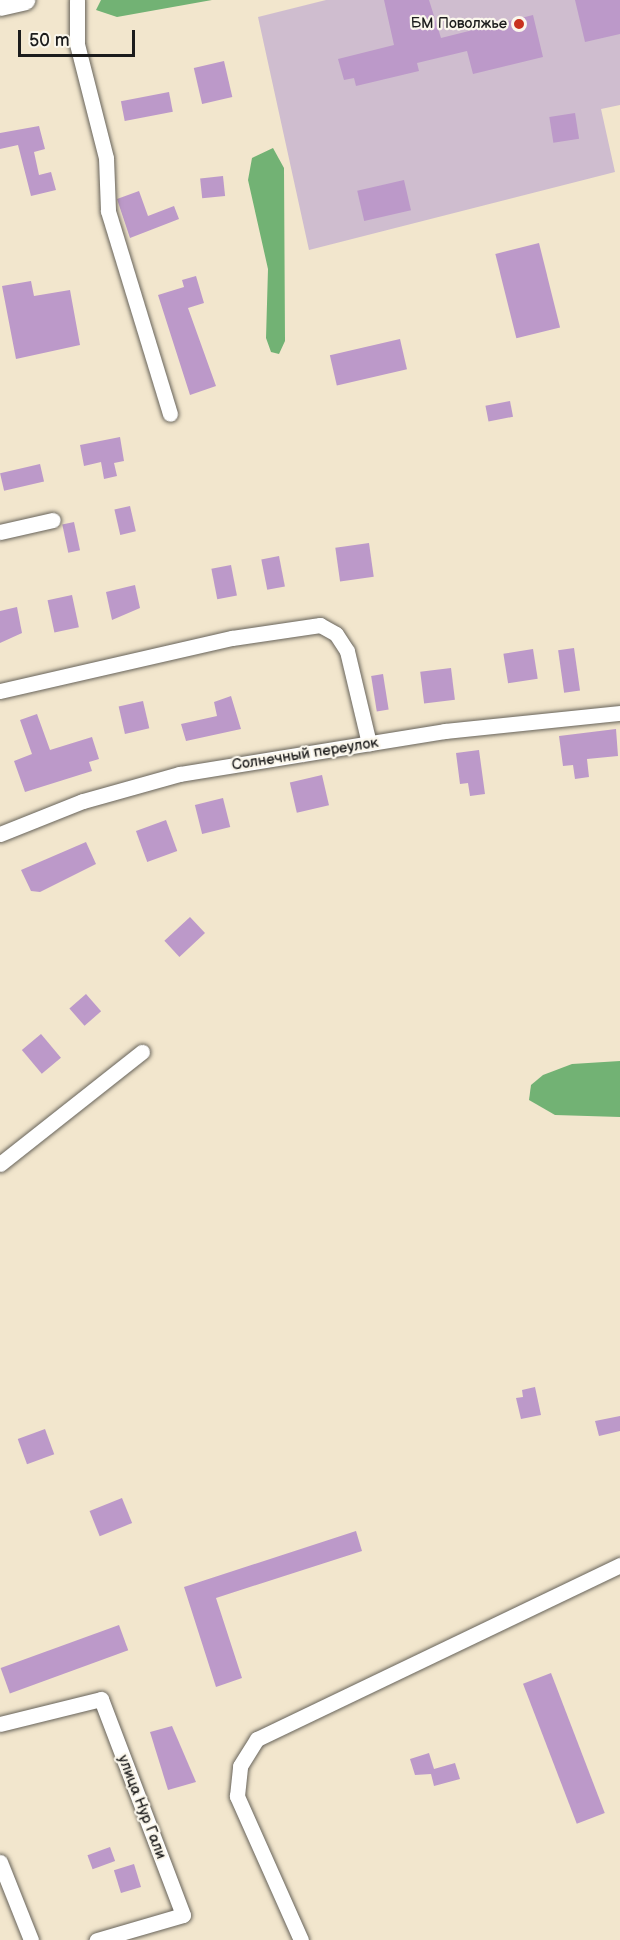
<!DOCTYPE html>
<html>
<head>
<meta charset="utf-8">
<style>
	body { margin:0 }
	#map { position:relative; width:620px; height:1940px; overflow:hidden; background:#f2e6cd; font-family:"Balsamiq Sans",sans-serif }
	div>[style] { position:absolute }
	.industrial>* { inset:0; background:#cfbdcf }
	.forest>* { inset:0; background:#72b274 }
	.building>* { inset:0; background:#bc99c9; transform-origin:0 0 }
	.roads { filter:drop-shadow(0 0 2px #67635a) drop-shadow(0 0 2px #67635a) }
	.minor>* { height:15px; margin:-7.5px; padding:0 7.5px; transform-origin:7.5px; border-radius:7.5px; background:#fff }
	.major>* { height:20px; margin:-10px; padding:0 10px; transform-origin:10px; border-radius:10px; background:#fff }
	.dots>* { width:16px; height:16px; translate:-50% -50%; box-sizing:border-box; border:3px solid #fbf7ec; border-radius:50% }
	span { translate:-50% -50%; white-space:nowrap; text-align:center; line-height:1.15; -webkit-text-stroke:4.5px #fbf7ec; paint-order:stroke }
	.poi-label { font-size:15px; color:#1c1c1c }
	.right { translate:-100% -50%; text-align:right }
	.street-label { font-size:15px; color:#1c1c1c }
	.scale { position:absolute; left:18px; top:30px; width:117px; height:27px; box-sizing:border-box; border:3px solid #1c1c1c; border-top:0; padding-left:8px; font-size:18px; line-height:21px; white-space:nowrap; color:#1c1c1c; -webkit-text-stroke:4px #fbf7ec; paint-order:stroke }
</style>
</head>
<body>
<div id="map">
	<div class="industrial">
		<i style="clip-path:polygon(326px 0,620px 0,620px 105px,601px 109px,615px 172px,309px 250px,258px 17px)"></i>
	</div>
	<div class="forest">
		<i style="clip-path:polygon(101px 0,212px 0,117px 17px,96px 10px)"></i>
		<i style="clip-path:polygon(273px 148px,284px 168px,285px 341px,279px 354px,271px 352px,266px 338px,268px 269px,248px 180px,252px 158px)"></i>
		<i style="clip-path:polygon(620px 1061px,620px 1117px,555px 1115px,529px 1100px,531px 1085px,543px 1075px,572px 1064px)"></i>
	</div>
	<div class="building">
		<i style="clip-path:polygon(384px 0,429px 0,441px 38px,533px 15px,543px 57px,473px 74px,467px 51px,417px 63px,419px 71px,356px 86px,354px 78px,344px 80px,338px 59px,394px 45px)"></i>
		<i style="clip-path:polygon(575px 0,620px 0,620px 34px,585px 42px)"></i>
		<i style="left:224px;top:61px;width:37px;height:31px;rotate:77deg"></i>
		<i style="left:169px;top:92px;width:20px;height:49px;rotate:79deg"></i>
		<i style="left:575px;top:113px;width:26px;height:26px;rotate:81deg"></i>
		<i style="clip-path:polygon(39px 126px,45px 149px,34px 152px,39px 175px,51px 172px,56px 190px,31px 196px,18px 145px,0 149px,0 133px)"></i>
		<i style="left:223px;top:176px;width:20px;height:23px;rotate:84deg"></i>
		<i style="left:404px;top:180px;width:31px;height:48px;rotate:77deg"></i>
		<i style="clip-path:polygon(139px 191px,148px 216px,174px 206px,179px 219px,130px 238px,117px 199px)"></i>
		<i style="left:539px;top:243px;width:87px;height:45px;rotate:76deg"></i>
		<i style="clip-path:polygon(196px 276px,204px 303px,188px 308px,216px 386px,190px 395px,158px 295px,184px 287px,182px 280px)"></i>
		<i style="clip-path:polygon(31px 281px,34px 296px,70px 290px,80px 345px,16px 359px,2px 286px)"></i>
		<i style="left:400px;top:339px;width:31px;height:72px;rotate:77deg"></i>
		<i style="left:510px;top:401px;width:16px;height:25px;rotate:79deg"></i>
		<i style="clip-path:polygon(120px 437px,124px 461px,114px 463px,117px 476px,104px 479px,101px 462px,84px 466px,80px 445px)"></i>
		<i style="left:40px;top:464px;width:18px;height:41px;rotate:77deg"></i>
		<i style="left:130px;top:506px;width:26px;height:16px;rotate:77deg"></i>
		<i style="left:74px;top:522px;width:29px;height:12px;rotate:78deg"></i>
		<i style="left:369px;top:543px;width:34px;height:34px;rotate:82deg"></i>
		<i style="left:279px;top:556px;width:31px;height:18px;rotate:79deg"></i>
		<i style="left:231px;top:565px;width:31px;height:20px;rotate:79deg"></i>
		<i style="clip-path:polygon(135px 585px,140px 608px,112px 620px,106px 592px)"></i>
		<i style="left:72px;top:595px;width:33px;height:25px;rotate:78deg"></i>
		<i style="clip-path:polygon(17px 607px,22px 633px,0 643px,0 611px)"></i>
		<i style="left:574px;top:648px;width:43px;height:16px;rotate:82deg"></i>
		<i style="left:533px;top:649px;width:30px;height:30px;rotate:81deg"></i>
		<i style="left:451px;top:668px;width:32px;height:31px;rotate:83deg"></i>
		<i style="left:383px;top:674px;width:36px;height:12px;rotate:81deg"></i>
		<i style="clip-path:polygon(231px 696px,241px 729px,186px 741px,181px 724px,217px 716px,214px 702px)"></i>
		<i style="left:143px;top:701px;width:28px;height:25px;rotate:77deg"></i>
		<i style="clip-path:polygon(37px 714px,50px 750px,92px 737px,99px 759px,89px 762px,92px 771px,25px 792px,14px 761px,32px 754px,20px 720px)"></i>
		<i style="clip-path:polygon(616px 729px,618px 756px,587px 759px,589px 777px,575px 779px,573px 765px,563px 766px,559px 736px)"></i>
		<i style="clip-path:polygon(479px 750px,485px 794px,470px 796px,468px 783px,460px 784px,456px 753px)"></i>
		<i style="left:322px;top:775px;width:31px;height:33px;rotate:77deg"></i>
		<i style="left:223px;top:798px;width:30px;height:29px;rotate:76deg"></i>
		<i style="left:166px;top:820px;width:33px;height:32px;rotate:70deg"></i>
		<i style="clip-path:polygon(86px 842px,96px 864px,40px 892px,31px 891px,21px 870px)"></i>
		<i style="left:190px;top:917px;width:22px;height:35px;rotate:47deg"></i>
		<i style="left:86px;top:994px;width:23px;height:22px;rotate:49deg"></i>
		<i style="left:41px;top:1034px;width:31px;height:25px;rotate:50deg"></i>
		<i style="clip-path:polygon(535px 1387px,541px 1415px,521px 1419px,516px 1398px,523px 1397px,522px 1390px)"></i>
		<i style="clip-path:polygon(620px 1416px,620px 1431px,599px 1436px,595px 1421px)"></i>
		<i style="left:45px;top:1429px;width:27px;height:29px;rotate:70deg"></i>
		<i style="left:122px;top:1498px;width:27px;height:35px;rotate:68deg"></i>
		<i style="clip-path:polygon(356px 1531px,362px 1551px,216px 1598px,242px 1678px,216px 1687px,184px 1587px)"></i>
		<i style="left:119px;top:1625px;width:27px;height:126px;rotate:70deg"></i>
		<i style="left:551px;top:1673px;width:150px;height:30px;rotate:69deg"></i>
		<i style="clip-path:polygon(172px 1726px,196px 1782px,168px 1790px,150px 1732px)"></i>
		<i style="clip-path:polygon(429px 1753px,434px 1769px,455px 1763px,460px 1779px,434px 1786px,431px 1774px,415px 1775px,410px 1759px)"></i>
		<i style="left:110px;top:1847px;width:15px;height:24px;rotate:70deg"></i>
		<i style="left:134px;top:1864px;width:24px;height:21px;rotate:73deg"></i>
	</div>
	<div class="roads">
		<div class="minor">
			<i style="left:77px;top:0;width:44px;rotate:90deg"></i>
			<i style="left:77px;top:44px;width:118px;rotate:75.7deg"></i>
			<i style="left:106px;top:158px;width:53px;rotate:87.8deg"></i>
			<i style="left:108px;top:211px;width:212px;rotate:73deg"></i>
			<i style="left:0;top:532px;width:54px;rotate:-12.8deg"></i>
			<i style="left:0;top:691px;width:238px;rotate:-12.9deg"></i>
			<i style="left:232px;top:638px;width:89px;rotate:-8.4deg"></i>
			<i style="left:320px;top:625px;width:18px;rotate:29deg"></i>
			<i style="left:336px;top:634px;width:20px;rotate:57deg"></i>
			<i style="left:347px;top:651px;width:95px;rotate:76.6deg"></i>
			<i style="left:0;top:834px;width:89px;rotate:-21.7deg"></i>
			<i style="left:83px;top:801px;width:101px;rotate:-15.6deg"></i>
			<i style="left:180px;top:774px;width:268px;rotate:-9.2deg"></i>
			<i style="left:445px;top:731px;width:176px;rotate:-5.9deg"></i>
			<i style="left:0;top:1164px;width:181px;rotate:-38.3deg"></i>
			<i style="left:0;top:1724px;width:104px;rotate:-13.9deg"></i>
			<i style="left:101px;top:1699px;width:231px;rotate:69.2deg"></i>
			<i style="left:183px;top:1915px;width:90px;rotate:163.8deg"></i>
			<i style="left:0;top:1862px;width:84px;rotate:68.3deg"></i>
			<i style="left:301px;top:1940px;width:158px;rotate:-114deg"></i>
			<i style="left:237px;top:1796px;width:30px;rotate:-84deg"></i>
			<i style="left:240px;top:1766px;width:32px;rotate:-58deg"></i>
			<i style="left:257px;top:1739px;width:403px;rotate:-25.6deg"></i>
		</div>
		<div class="major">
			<i style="left:0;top:6px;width:26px;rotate:-13deg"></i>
		</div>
	</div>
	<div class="dots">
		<i style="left:519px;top:24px;background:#c8321e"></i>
	</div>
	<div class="poi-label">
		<span class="right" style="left:507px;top:24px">БМ Поволжье</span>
	</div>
	<div class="street-label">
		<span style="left:305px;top:754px;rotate:-9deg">Солнечный переулок</span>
		<span style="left:142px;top:1807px;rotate:69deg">улица Нур Гали</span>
	</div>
	<div class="scale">50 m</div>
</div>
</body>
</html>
